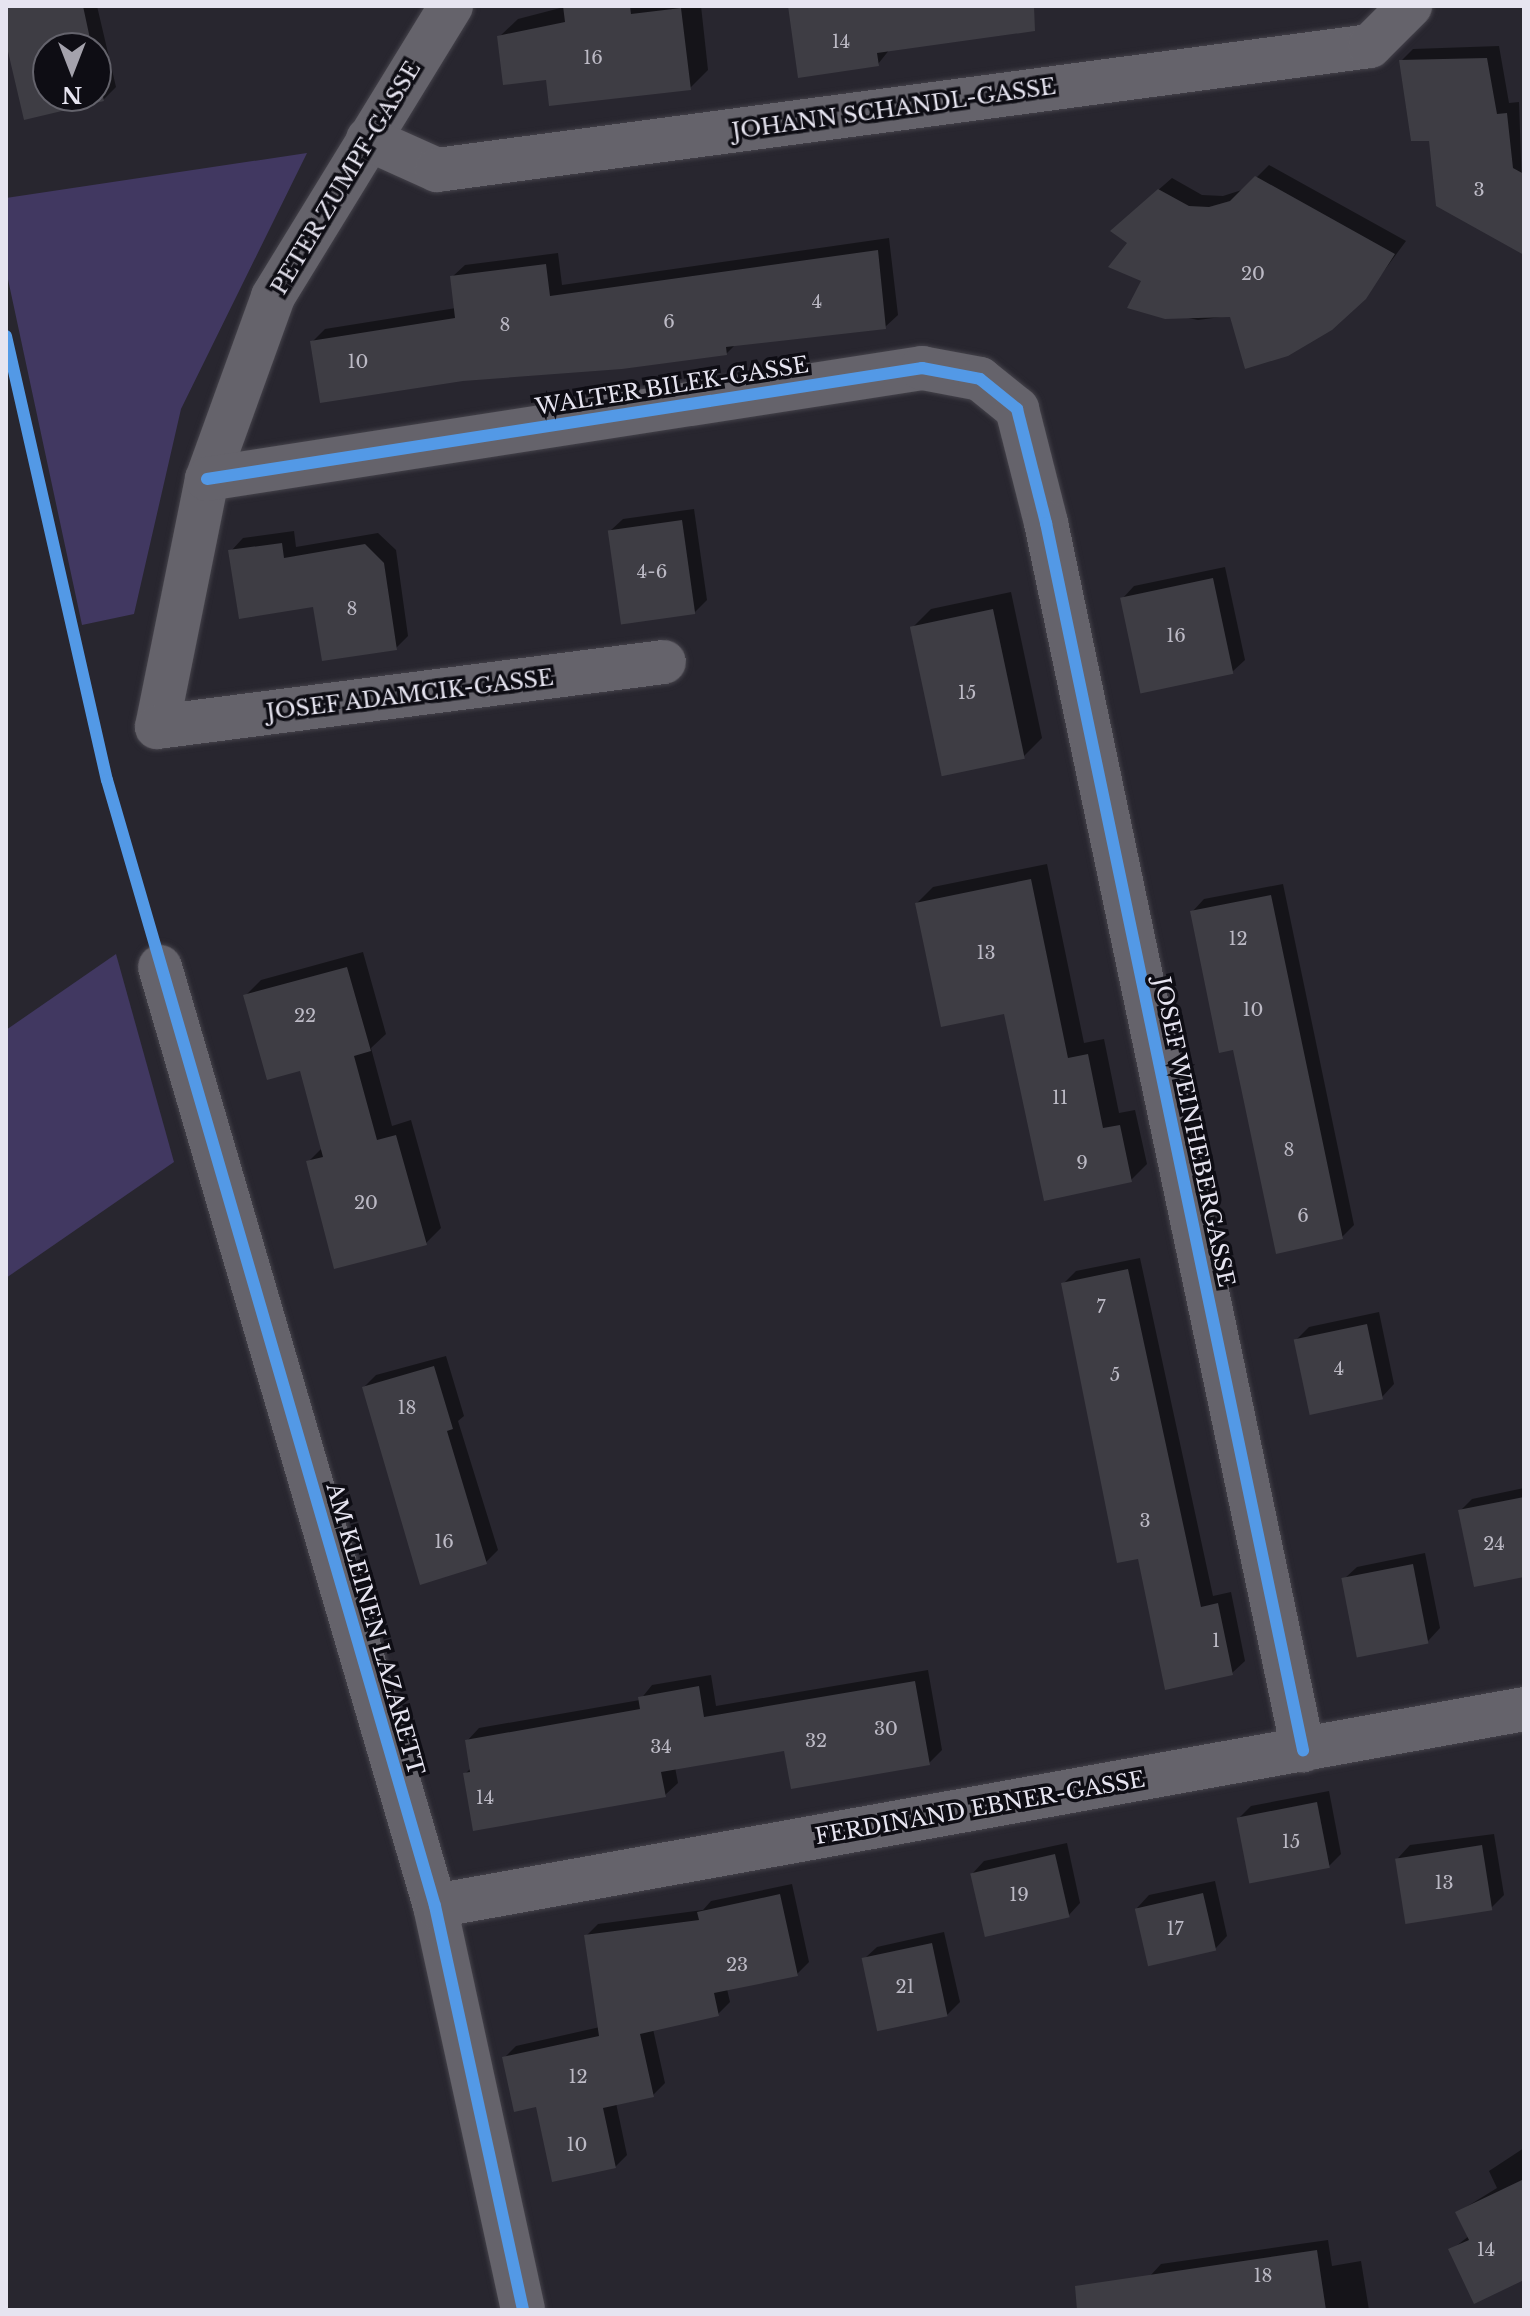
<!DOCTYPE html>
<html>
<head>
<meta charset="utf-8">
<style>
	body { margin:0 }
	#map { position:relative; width:1530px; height:2316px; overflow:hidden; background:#28262f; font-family:"Libre Baskerville",serif }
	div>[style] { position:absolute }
	.green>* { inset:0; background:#413861 }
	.shadow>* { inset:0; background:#0007 }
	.building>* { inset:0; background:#3e3d44; transform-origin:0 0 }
	.roads { filter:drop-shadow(0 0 2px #44424a) drop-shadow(0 0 2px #44424a) }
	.minor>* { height:44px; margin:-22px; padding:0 22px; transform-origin:22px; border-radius:22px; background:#65636b }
	.cycleway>* { height:12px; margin:-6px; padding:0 6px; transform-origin:6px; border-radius:6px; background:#5399e6 }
	span { translate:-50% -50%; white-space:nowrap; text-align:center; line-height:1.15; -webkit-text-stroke:7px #0e0d14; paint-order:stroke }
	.number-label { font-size:18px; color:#bcbac5 }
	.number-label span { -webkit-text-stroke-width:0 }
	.street-label { font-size:22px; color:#e6e4f0 }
	.frame { position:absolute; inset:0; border:8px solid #e6e4f0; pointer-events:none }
	.north { position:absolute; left:32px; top:32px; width:80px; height:80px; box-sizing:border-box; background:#0e0d14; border:2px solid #64636c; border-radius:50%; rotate:180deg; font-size:22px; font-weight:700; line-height:32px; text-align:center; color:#e6e4f0 }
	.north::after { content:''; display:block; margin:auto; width:28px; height:36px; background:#a4a2ac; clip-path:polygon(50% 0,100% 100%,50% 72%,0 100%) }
</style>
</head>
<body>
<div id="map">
	<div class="green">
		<i style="clip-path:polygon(307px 153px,181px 409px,134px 614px,82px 625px,6px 270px,6px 198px)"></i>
		<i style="clip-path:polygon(116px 954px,174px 1162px,6px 1278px,6px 1030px)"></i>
	</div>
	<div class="shadow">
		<i style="clip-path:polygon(evenodd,6px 6px,97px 6px,116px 87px,103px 100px,25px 118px,6px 34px,6px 6px,48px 48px,96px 48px,96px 96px,48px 96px,48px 48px)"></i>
		<i style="clip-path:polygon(568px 6px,701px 6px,708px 70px,690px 88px,548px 78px,499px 37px,518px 19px)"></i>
		<i style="clip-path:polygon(793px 6px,1029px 6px,890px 49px,878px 64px)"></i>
		<i style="clip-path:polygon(1499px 46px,1509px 103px,1519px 102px,1524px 248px,1431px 139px,1401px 61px,1413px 49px)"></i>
		<i style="clip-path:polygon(1269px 165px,1406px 241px,1364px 298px,1198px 320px,1130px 306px,1144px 280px,1125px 219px,1172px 178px,1202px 195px,1223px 196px,1245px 189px)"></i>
		<i style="clip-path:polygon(889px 238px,898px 315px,885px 327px,736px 344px,727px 353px,312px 342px,325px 329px,456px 308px,452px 277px,465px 265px,558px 253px,562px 285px)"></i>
		<i style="clip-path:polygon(694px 509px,707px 600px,695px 612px,610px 531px,623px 519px)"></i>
		<i style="clip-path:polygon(294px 531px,296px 547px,378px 533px,396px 550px,408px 636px,396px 648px,231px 551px,243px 538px)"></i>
		<i style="clip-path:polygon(1225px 567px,1245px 660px,1232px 672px,1122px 599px,1134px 586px)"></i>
		<i style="clip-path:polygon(1011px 592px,1042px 738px,1023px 757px,912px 628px,931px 609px)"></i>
		<i style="clip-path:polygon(1047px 864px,1084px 1043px,1104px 1039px,1119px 1113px,1135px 1110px,1147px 1164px,1131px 1180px,1006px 1012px,917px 903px,933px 887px)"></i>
		<i style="clip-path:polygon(1283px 884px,1354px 1225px,1342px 1237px,1234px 1048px,1192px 912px,1204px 899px)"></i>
		<i style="clip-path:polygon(363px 952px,386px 1034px,371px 1048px,392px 1126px,411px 1120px,441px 1228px,426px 1243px,308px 1162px,323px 1147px,302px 1068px,245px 996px,261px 980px)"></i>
		<i style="clip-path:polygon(1140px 1258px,1213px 1596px,1231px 1592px,1245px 1661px,1232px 1673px,1140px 1557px,1064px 1283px,1076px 1271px)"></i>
		<i style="clip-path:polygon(1379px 1312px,1394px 1384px,1382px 1397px,1296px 1340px,1309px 1327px)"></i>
		<i style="clip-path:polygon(446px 1356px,464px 1416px,458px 1421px,498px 1550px,486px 1562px,364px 1387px,376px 1375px)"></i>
		<i style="clip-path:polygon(1524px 1488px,1524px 1575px,1460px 1511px,1472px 1499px)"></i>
		<i style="clip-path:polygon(1425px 1553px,1440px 1628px,1428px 1641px,1344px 1579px,1357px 1567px)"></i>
		<i style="clip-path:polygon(928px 1670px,942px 1750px,929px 1763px,786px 1749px,675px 1767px,678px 1783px,665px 1795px,465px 1774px,472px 1767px,467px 1741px,479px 1728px,640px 1700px,652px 1685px,711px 1675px,716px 1706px)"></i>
		<i style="clip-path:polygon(1329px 1791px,1341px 1854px,1329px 1866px,1239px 1818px,1251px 1806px)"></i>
		<i style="clip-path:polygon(1494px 1834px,1504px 1895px,1491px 1908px,1398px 1858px,1410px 1845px)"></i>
		<i style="clip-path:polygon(1067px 1843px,1080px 1903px,1068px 1916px,972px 1874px,984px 1861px)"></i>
		<i style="clip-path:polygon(1215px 1881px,1227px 1936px,1215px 1949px,1137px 1908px,1149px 1895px)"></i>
		<i style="clip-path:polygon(792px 1884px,809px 1962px,797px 1974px,727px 1989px,730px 2002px,718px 2014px,653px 2029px,665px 2083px,653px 2095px,616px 2103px,627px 2155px,615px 2167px,537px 2105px,504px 2058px,516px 2046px,600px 2027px,586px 1936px,598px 1924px,703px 1910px,711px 1901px)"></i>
		<i style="clip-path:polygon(944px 1932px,960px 2002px,947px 2015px,864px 1959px,877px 1947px)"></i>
		<i style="clip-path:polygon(1524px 2148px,1524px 2279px,1451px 2250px,1469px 2236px,1458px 2212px,1497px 2188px,1489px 2171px)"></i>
		<i style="clip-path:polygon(1328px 2240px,1332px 2266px,1361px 2261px,1369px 2310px,1082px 2310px,1150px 2276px,1161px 2264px)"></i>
	</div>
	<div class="building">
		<i style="clip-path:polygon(6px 6px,83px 6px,92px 48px,48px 48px,48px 96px,96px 96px,96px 65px,104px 101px,24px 120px,6px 43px)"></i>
		<i style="clip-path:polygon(563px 6px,630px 6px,631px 14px,681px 8px,691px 90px,549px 106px,546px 80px,503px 85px,497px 36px,565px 22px)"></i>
		<i style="clip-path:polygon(788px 6px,1034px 6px,1035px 31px,877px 53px,879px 66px,798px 78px)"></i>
		<i style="clip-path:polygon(1487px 58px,1497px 114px,1507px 113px,1513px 168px,1524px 174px,1524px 255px,1436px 206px,1429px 141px,1411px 141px,1399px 60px)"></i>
		<i style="clip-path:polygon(1255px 176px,1395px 254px,1366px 299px,1332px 330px,1288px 356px,1245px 369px,1230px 317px,1165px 319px,1127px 308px,1141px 281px,1108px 267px,1127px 243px,1110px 231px,1158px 189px,1189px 206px,1209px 207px,1230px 201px)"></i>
		<i style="clip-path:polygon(878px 250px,886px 329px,726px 347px,727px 355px,622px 369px,463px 381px,320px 403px,310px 341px,455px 318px,450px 276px,546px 264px,550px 296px)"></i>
		<i style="left:682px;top:520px;width:95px;height:75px;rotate:82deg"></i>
		<i style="clip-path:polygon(282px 543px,284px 558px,365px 544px,384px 563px,397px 650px,322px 661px,313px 607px,239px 619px,228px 550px)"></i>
		<i style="left:1213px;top:578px;width:98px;height:95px;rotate:78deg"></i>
		<i style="left:993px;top:609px;width:153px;height:85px;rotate:78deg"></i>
		<i style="clip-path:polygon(1031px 879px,1068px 1058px,1088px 1054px,1103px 1128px,1120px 1125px,1132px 1182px,1044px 1201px,1004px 1014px,941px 1027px,915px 903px)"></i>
		<i style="clip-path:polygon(1271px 895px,1343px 1239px,1276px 1254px,1233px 1050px,1219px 1053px,1190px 911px)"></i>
		<i style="clip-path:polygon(347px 967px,371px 1051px,354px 1056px,377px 1140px,396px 1135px,427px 1245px,334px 1269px,306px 1161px,323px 1157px,300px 1071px,267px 1080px,243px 995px)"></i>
		<i style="clip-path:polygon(1128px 1269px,1201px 1607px,1218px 1603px,1233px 1675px,1165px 1690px,1138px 1559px,1117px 1563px,1061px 1283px)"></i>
		<i style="left:1367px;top:1324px;width:77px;height:75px;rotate:78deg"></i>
		<i style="clip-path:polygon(434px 1366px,453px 1429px,447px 1431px,487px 1564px,420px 1585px,362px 1387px)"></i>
		<i style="clip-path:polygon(1524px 1497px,1524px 1577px,1474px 1587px,1458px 1510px)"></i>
		<i style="left:1413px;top:1564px;width:81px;height:73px;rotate:79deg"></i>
		<i style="clip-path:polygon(915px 1681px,930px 1765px,791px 1789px,784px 1751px,661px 1772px,666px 1797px,473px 1831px,463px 1773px,470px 1772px,465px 1740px,640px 1709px,638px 1697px,699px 1686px,704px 1717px)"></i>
		<i style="left:1317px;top:1802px;width:67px;height:82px;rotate:79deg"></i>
		<i style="left:1482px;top:1845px;width:66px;height:88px;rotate:81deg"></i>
		<i style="left:1055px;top:1854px;width:65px;height:87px;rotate:77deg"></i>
		<i style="left:1203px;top:1893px;width:59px;height:70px;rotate:77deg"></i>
		<i style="clip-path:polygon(780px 1894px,798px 1976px,714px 1993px,719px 2016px,640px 2034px,654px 2097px,603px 2108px,616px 2168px,552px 2182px,536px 2107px,514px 2112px,502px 2057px,599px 2036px,584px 1935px,699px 1920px,697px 1912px)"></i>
		<i style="left:932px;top:1943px;width:75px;height:72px;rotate:78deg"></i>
		<i style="clip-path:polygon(1524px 2179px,1524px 2280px,1474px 2304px,1448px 2249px,1469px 2240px,1455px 2212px)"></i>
		<i style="clip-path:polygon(1317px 2250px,1326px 2310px,1077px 2310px,1075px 2286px)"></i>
	</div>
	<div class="roads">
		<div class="minor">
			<i style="left:451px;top:6px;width:341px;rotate:121.5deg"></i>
			<i style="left:273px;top:297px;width:194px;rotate:109.9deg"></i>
			<i style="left:207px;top:479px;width:253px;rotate:101.4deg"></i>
			<i style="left:157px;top:727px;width:511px;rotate:-7.31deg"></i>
			<i style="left:368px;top:139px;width:76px;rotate:24.2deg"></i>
			<i style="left:437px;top:170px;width:941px;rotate:-7.57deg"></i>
			<i style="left:1370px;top:46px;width:57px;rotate:-45deg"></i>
			<i style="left:207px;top:479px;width:724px;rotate:-8.82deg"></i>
			<i style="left:922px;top:368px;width:59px;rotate:10.7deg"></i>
			<i style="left:980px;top:379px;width:48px;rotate:39deg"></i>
			<i style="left:1017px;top:409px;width:118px;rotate:75.7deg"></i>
			<i style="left:1046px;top:523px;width:1254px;rotate:78.17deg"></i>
			<i style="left:160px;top:967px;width:978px;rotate:73.68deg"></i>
			<i style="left:435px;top:1906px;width:413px;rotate:77.7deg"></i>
			<i style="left:435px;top:1906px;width:1107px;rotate:-10.25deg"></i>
		</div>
	</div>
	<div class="cycleway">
		<i style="left:6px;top:336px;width:455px;rotate:77.2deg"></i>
		<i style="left:107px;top:780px;width:1173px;rotate:73.76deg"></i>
		<i style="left:435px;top:1906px;width:413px;rotate:77.7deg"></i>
		<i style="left:207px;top:479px;width:724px;rotate:-8.82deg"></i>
		<i style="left:922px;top:368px;width:59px;rotate:10.7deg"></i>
		<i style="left:980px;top:379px;width:48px;rotate:39deg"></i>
		<i style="left:1017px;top:409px;width:118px;rotate:75.7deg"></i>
		<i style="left:1046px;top:523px;width:1254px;rotate:78.17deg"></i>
	</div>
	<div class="number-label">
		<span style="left:841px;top:42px">14</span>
		<span style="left:593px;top:58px">16</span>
		<span style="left:1479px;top:190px">3</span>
		<span style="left:1253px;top:274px">20</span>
		<span style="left:817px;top:302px">4</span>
		<span style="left:669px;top:322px">6</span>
		<span style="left:505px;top:325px">8</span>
		<span style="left:358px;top:362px">10</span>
		<span style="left:652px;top:572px">4-6</span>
		<span style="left:352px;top:609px">8</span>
		<span style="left:1176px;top:636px">16</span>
		<span style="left:967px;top:693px">15</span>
		<span style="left:1238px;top:939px">12</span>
		<span style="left:986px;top:953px">13</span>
		<span style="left:1253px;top:1010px">10</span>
		<span style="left:305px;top:1016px">22</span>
		<span style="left:1060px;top:1098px">11</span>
		<span style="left:1289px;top:1150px">8</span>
		<span style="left:1082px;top:1163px">9</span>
		<span style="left:366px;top:1203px">20</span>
		<span style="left:1303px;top:1216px">6</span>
		<span style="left:1101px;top:1307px">7</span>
		<span style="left:1339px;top:1369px">4</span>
		<span style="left:1115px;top:1375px">5</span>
		<span style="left:407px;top:1408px">18</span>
		<span style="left:1145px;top:1521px">3</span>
		<span style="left:444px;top:1542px">16</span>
		<span style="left:1494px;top:1544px">24</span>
		<span style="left:1216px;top:1641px">1</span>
		<span style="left:886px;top:1729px">30</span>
		<span style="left:816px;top:1741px">32</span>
		<span style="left:661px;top:1747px">34</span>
		<span style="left:485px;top:1798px">14</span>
		<span style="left:1291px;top:1842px">15</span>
		<span style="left:1444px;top:1883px">13</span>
		<span style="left:1019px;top:1895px">19</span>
		<span style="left:1175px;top:1929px">17</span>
		<span style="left:737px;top:1965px">23</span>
		<span style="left:905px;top:1987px">21</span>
		<span style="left:578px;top:2077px">12</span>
		<span style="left:577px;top:2145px">10</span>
		<span style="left:1486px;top:2250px">14</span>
		<span style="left:1263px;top:2276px">18</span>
	</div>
	<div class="street-label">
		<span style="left:894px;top:109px;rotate:-8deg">JOHANN SCHANDL-GASSE</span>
		<span style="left:346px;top:178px;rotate:-59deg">PETER ZUMPF-GASSE</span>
		<span style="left:672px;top:386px;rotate:-9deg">WALTER BILEK-GASSE</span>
		<span style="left:410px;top:695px;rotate:-7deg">JOSEF ADAMCIK-GASSE</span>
		<span style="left:1194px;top:1132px;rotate:78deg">JOSEF WEINHEBERGASSE</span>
		<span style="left:375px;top:1629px;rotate:74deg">AM KLEINEN LAZARETT</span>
		<span style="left:980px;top:1808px;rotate:-10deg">FERDINAND EBNER-GASSE</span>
	</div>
	<div class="frame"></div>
	<div class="north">N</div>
</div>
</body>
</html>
